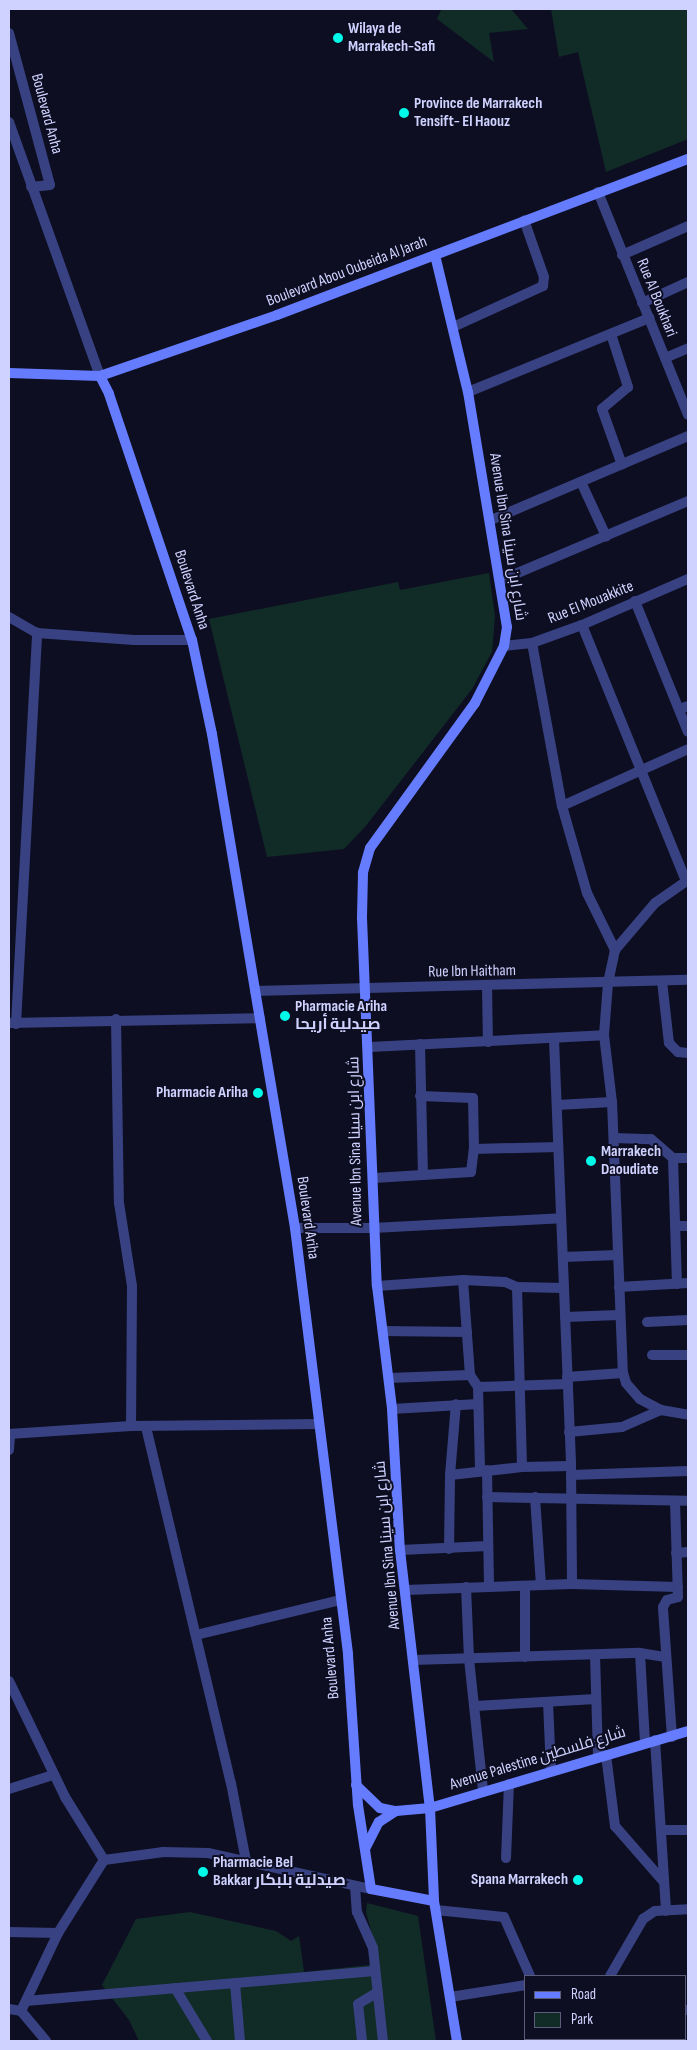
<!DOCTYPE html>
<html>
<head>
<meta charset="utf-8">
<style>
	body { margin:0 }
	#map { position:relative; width:697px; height:2050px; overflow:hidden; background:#0e0e22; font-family:"Sofia Sans Condensed",Cairo,sans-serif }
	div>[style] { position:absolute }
	.green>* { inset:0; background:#112c27 }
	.street>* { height:10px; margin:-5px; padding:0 5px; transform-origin:5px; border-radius:5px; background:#384282 }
	.secondary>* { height:10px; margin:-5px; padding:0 5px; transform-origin:5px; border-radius:5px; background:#667cff }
	.dots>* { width:14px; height:14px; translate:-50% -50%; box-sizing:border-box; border:2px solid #0e0e22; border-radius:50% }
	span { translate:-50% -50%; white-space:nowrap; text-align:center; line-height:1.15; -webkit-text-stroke:4px #0e0e22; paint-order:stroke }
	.poi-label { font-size:16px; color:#cfd2ff; font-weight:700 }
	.left { translate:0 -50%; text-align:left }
	.right { translate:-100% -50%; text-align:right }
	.street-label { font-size:16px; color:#cfd2ff }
	.frame { position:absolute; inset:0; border:10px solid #cfd2ff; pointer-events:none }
	.legend { position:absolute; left:524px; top:1975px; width:162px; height:65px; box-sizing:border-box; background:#0e0e22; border:1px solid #5b5c7a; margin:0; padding:6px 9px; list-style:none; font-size:15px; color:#cfd2ff }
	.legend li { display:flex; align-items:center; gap:10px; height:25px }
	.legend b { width:25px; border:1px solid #5b5c7a }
</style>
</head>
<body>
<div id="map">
	<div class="green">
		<i style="clip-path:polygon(511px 9px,528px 29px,489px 33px,494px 62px,437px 19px,441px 10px)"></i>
		<i style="clip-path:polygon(551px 9px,688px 9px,688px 139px,606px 172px,578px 52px,559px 57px)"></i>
		<i style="clip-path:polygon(489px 573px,495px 616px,492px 652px,472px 689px,365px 827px,344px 849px,267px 857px,209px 619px,398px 582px,400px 590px)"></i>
		<i style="clip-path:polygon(367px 1903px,418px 1916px,436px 2041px,139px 2041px,129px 2020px,102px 1985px,136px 1919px,190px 1912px,276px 1931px,291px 1941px,299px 1936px,304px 1972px,369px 1965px,377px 1953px,366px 1912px)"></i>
	</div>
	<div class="street">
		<i style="left:9px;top:33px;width:157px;rotate:74.9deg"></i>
		<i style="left:50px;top:185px;width:19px;rotate:174deg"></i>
		<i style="left:9px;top:122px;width:270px;rotate:70.3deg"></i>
		<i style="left:598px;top:192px;width:240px;rotate:68deg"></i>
		<i style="left:622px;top:255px;width:72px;rotate:-23.7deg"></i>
		<i style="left:642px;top:303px;width:51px;rotate:-24.5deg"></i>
		<i style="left:453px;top:327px;width:99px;rotate:-24.5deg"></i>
		<i style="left:543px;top:286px;width:9px;rotate:-84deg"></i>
		<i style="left:544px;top:277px;width:60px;rotate:-109.3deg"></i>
		<i style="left:611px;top:334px;width:56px;rotate:72.2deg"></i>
		<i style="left:628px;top:387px;width:34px;rotate:140deg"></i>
		<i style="left:602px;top:409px;width:59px;rotate:70.3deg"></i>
		<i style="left:665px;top:358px;width:25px;rotate:-23deg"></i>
		<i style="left:468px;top:392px;width:196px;rotate:-22.2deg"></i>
		<i style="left:581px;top:482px;width:60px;rotate:65.2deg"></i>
		<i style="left:491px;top:520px;width:214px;rotate:-23.1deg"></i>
		<i style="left:501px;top:580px;width:203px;rotate:-22.9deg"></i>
		<i style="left:635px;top:601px;width:141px;rotate:68deg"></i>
		<i style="left:9px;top:617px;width:32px;rotate:30deg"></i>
		<i style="left:37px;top:633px;width:97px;rotate:4.1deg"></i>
		<i style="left:134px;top:640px;width:58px"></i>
		<i style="left:582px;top:625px;width:276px;rotate:67.9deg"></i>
		<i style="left:532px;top:643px;width:166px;rotate:79.6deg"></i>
		<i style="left:562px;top:806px;width:91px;rotate:74deg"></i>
		<i style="left:587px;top:893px;width:64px;rotate:63.8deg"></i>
		<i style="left:504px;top:646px;width:28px;rotate:-6deg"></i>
		<i style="left:532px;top:643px;width:53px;rotate:-19.8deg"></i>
		<i style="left:582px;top:625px;width:116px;rotate:-23.5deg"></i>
		<i style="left:679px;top:709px;width:9px;rotate:-18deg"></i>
		<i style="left:562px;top:806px;width:138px;rotate:-24.3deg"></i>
		<i style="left:688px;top:880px;width:40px;rotate:145.1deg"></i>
		<i style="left:655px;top:903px;width:62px;rotate:130.4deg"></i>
		<i style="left:615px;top:950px;width:34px;rotate:102deg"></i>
		<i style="left:608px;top:983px;width:52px;rotate:94.4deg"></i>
		<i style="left:604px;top:1035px;width:67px;rotate:83.2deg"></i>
		<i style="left:612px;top:1102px;width:271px;rotate:87.7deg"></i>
		<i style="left:623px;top:1373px;width:10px;rotate:73deg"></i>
		<i style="left:626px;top:1383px;width:21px;rotate:49deg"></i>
		<i style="left:640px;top:1399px;width:24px;rotate:28deg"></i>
		<i style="left:661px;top:1410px;width:27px;rotate:10deg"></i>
		<i style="left:662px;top:981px;width:62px;rotate:83.6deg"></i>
		<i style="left:669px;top:1043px;width:13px;rotate:45deg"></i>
		<i style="left:678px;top:1052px;width:10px;rotate:6deg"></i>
		<i style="left:487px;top:987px;width:55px;rotate:89deg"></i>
		<i style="left:255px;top:991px;width:433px;rotate:-1.5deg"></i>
		<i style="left:116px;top:1019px;width:184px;rotate:89.1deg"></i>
		<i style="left:119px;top:1203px;width:84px;rotate:81.1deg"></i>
		<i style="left:132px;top:1286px;width:140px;rotate:90.4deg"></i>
		<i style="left:9px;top:1023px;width:251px;rotate:-1.1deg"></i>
		<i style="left:16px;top:1024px;width:392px;rotate:-86.9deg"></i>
		<i style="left:554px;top:1039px;width:427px;rotate:87.7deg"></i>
		<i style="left:571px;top:1466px;width:118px;rotate:89.5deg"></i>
		<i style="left:420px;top:1044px;width:131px;rotate:88.7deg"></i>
		<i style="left:370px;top:1047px;width:234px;rotate:-2.9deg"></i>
		<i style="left:557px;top:1105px;width:55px;rotate:-3.1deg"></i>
		<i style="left:614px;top:1138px;width:37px;rotate:2deg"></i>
		<i style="left:651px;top:1139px;width:29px;rotate:41deg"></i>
		<i style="left:673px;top:1158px;width:15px"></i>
		<i style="left:474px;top:1149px;width:84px;rotate:-1.4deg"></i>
		<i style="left:673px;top:1158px;width:126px;rotate:88.2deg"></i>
		<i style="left:374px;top:1178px;width:97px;rotate:-3.5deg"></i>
		<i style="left:471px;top:1172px;width:23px;rotate:-83deg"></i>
		<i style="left:474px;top:1149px;width:51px;rotate:-91.1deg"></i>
		<i style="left:473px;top:1098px;width:53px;rotate:-177.8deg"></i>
		<i style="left:675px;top:1226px;width:13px"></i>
		<i style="left:295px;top:1228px;width:78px"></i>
		<i style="left:373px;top:1228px;width:188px;rotate:-3deg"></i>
		<i style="left:563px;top:1257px;width:55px;rotate:-2.1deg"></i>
		<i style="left:463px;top:1280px;width:95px;rotate:85.8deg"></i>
		<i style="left:470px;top:1375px;width:14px;rotate:56deg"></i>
		<i style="left:478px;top:1387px;width:83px;rotate:88.6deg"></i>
		<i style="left:377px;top:1286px;width:86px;rotate:-4deg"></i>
		<i style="left:463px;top:1280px;width:42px;rotate:2.7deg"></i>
		<i style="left:505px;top:1282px;width:13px;rotate:23deg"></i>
		<i style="left:517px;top:1287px;width:47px;rotate:1.2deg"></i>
		<i style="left:517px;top:1287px;width:180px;rotate:88.4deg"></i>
		<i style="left:619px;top:1287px;width:69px;rotate:-3.3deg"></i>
		<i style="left:565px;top:1317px;width:54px;rotate:-2.1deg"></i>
		<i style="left:647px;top:1322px;width:41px;rotate:-2.8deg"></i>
		<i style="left:383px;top:1331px;width:84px;rotate:0.7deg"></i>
		<i style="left:652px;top:1355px;width:36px"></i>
		<i style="left:567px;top:1377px;width:56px;rotate:-4.1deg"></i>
		<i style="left:389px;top:1378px;width:81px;rotate:-2.1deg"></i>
		<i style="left:478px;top:1387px;width:90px;rotate:-1.9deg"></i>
		<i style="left:392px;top:1409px;width:86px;rotate:-3.3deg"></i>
		<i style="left:146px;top:1427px;width:366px;rotate:76.6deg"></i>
		<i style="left:231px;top:1783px;width:79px;rotate:79.1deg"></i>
		<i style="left:569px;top:1432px;width:53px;rotate:-5.4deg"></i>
		<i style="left:622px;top:1427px;width:43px;rotate:-23.6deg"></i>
		<i style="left:9px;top:1434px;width:122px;rotate:-3.8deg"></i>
		<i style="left:131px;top:1426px;width:187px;rotate:-0.6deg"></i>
		<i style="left:9px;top:1450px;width:16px;rotate:-86deg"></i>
		<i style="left:487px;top:1470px;width:117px;rotate:89deg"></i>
		<i style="left:450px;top:1475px;width:72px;rotate:-6.3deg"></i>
		<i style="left:522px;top:1467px;width:49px;rotate:-1.2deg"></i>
		<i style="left:571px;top:1475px;width:117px;rotate:-2deg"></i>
		<i style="left:487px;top:1497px;width:201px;rotate:1.1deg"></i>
		<i style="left:535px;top:1497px;width:88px;rotate:86.1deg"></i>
		<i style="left:449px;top:1549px;width:74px;rotate:-89.2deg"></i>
		<i style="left:450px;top:1475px;width:71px;rotate:-85.2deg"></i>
		<i style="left:400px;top:1550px;width:88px;rotate:-2.6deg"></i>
		<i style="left:676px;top:1553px;width:12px;rotate:-5deg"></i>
		<i style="left:525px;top:1586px;width:71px;rotate:90deg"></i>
		<i style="left:466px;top:1587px;width:72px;rotate:87.6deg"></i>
		<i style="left:469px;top:1659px;width:133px;rotate:83.9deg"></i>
		<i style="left:405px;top:1590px;width:167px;rotate:-2.1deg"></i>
		<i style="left:572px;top:1584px;width:106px;rotate:1.6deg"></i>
		<i style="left:196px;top:1635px;width:149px;rotate:-13.6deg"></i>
		<i style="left:640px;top:1653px;width:90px;rotate:86.8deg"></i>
		<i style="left:595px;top:1655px;width:102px;rotate:88.3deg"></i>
		<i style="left:413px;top:1660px;width:227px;rotate:-1.8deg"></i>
		<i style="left:640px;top:1653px;width:26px;rotate:9deg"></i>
		<i style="left:9px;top:1681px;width:129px;rotate:64.2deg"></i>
		<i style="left:65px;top:1797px;width:74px;rotate:58.2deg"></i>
		<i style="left:548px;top:1702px;width:69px;rotate:87.5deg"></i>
		<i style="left:475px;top:1706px;width:121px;rotate:-3.3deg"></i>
		<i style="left:672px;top:1737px;width:130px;rotate:-94deg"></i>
		<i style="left:663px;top:1607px;width:8px;rotate:-60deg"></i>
		<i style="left:667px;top:1600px;width:11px;rotate:-15deg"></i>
		<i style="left:678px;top:1597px;width:94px;rotate:-91.8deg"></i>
		<i style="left:655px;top:1740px;width:171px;rotate:86.3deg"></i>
		<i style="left:606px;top:1755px;width:72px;rotate:82.8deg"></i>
		<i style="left:615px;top:1826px;width:73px;rotate:48.9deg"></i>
		<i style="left:9px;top:1789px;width:46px;rotate:-17.7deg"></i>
		<i style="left:662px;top:1830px;width:26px"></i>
		<i style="left:506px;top:1858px;width:74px;rotate:-87.7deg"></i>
		<i style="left:355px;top:1886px;width:26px;rotate:86deg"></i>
		<i style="left:357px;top:1912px;width:39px;rotate:66deg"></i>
		<i style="left:373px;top:1948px;width:94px;rotate:83.9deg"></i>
		<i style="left:436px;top:1910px;width:68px;rotate:5.9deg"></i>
		<i style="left:504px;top:1917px;width:64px;rotate:66.2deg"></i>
		<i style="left:9px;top:1932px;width:49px;rotate:1.2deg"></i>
		<i style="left:610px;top:1976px;width:66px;rotate:-59.9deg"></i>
		<i style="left:643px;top:1919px;width:14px;rotate:-34deg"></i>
		<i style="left:655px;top:1911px;width:33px;rotate:-3deg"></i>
		<i style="left:235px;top:1983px;width:58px;rotate:85.1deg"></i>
		<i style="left:175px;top:1988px;width:62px;rotate:58.9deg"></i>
		<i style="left:450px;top:1997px;width:77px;rotate:-9deg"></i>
		<i style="left:26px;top:2001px;width:350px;rotate:-4.9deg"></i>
		<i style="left:9px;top:2009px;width:12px;rotate:9deg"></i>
		<i style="left:21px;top:2011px;width:39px;rotate:50deg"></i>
		<i style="left:686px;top:2010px;width:2px"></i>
		<i style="left:21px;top:2011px;width:86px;rotate:-64.6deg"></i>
		<i style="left:58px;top:1933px;width:86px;rotate:-57.8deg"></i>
		<i style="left:104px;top:1860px;width:60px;rotate:-7.7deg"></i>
		<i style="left:163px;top:1852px;width:45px;rotate:1.3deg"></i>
		<i style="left:208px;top:1853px;width:167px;rotate:12.5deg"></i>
		<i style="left:608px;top:2039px;width:2px;rotate:90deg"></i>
		<i style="left:671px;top:2039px;width:2px;rotate:90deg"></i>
		<i style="left:362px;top:2041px;width:37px;rotate:-96deg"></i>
		<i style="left:358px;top:2004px;width:23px;rotate:-31deg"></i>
		<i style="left:548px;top:2041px;width:26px;rotate:-2deg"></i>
	</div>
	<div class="secondary">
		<i style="left:435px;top:255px;width:141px;rotate:76.5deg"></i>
		<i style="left:468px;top:392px;width:238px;rotate:80.6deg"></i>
		<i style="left:507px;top:627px;width:19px;rotate:99deg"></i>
		<i style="left:504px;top:646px;width:64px;rotate:117deg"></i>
		<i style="left:475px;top:703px;width:179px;rotate:125.9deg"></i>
		<i style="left:370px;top:848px;width:26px;rotate:106deg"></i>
		<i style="left:363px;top:873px;width:45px;rotate:91.3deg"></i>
		<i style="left:362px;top:918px;width:368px;rotate:87.7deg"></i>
		<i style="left:377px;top:1286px;width:124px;rotate:83deg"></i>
		<i style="left:392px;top:1409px;width:141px;rotate:86.8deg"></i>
		<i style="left:400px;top:1550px;width:260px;rotate:83.4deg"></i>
		<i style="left:430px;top:1808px;width:93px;rotate:87.5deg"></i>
		<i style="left:434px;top:1901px;width:142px;rotate:80.7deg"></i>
		<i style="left:9px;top:373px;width:91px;rotate:1.9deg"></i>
		<i style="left:100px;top:376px;width:187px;rotate:-19deg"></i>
		<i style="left:277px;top:315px;width:440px;rotate:-20.8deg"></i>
		<i style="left:100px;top:376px;width:20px;rotate:63deg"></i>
		<i style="left:109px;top:394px;width:260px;rotate:71.4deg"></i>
		<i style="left:192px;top:640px;width:96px;rotate:78deg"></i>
		<i style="left:212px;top:734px;width:501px;rotate:80.46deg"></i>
		<i style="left:295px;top:1228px;width:430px;rotate:82.9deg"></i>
		<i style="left:348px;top:1655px;width:150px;rotate:86.2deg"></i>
		<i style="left:358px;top:1805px;width:85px;rotate:81.2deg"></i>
		<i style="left:371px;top:1889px;width:64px;rotate:10.8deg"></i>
		<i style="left:356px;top:1785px;width:33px;rotate:44deg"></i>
		<i style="left:380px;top:1808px;width:16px;rotate:11deg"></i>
		<i style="left:396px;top:1811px;width:34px;rotate:-5deg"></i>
		<i style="left:430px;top:1808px;width:269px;rotate:-16.6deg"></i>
		<i style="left:366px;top:1847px;width:28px;rotate:-63deg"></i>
		<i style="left:379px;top:1822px;width:20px;rotate:-33deg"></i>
	</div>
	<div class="dots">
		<i style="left:338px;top:38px;background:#00fae9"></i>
		<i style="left:404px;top:113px;background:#00fae9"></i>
		<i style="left:285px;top:1016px;background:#00fae9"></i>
		<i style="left:258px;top:1093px;background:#00fae9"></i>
		<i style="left:591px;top:1161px;background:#00fae9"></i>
		<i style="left:203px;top:1872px;background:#00fae9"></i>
		<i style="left:578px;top:1880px;background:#00fae9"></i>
	</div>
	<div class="poi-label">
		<span class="left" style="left:348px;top:38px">Wilaya de<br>Marrakech-Safi</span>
		<span class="left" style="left:414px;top:113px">Province de Marrakech<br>Tensift- El Haouz</span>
		<span class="left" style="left:295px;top:1016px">Pharmacie Ariha<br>صيدلية أريحا</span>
		<span class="right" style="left:248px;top:1093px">Pharmacie Ariha</span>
		<span class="left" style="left:601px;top:1161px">Marrakech<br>Daoudiate</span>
		<span class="left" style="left:213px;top:1872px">Pharmacie Bel<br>Bakkar صيدلية بلبكار</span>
		<span class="right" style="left:568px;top:1880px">Spana Marrakech</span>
	</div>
	<div class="street-label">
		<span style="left:46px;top:114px;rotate:75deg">Boulevard Anha</span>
		<span style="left:347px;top:272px;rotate:-21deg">Boulevard Abou Oubeida Al Jarah</span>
		<span style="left:656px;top:298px;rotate:68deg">Rue Al Boukhari</span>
		<span style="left:507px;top:537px;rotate:81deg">Avenue Ibn Sina شارع ابن سينا</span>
		<span style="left:191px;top:590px;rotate:72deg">Boulevard Anha</span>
		<span style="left:591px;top:603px;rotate:-22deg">Rue El Mouakkite</span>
		<span style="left:472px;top:972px;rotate:-1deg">Rue Ibn Haitham</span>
		<span style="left:356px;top:1141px;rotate:-91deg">Avenue Ibn Sina شارع ابن سينا</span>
		<span style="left:307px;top:1218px;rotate:82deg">Boulevard Ariha</span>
		<span style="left:388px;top:1545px;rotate:-95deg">Avenue Ibn Sina شارع ابن سينا</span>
		<span style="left:331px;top:1658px;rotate:-95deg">Boulevard Anha</span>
		<span style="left:538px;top:1759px;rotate:-17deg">Avenue Palestine شارع فلسطين</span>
	</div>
	<div class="frame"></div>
	<ul class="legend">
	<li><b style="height:6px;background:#667cff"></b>Road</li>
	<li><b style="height:14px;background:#112c27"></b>Park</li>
	</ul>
</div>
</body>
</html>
